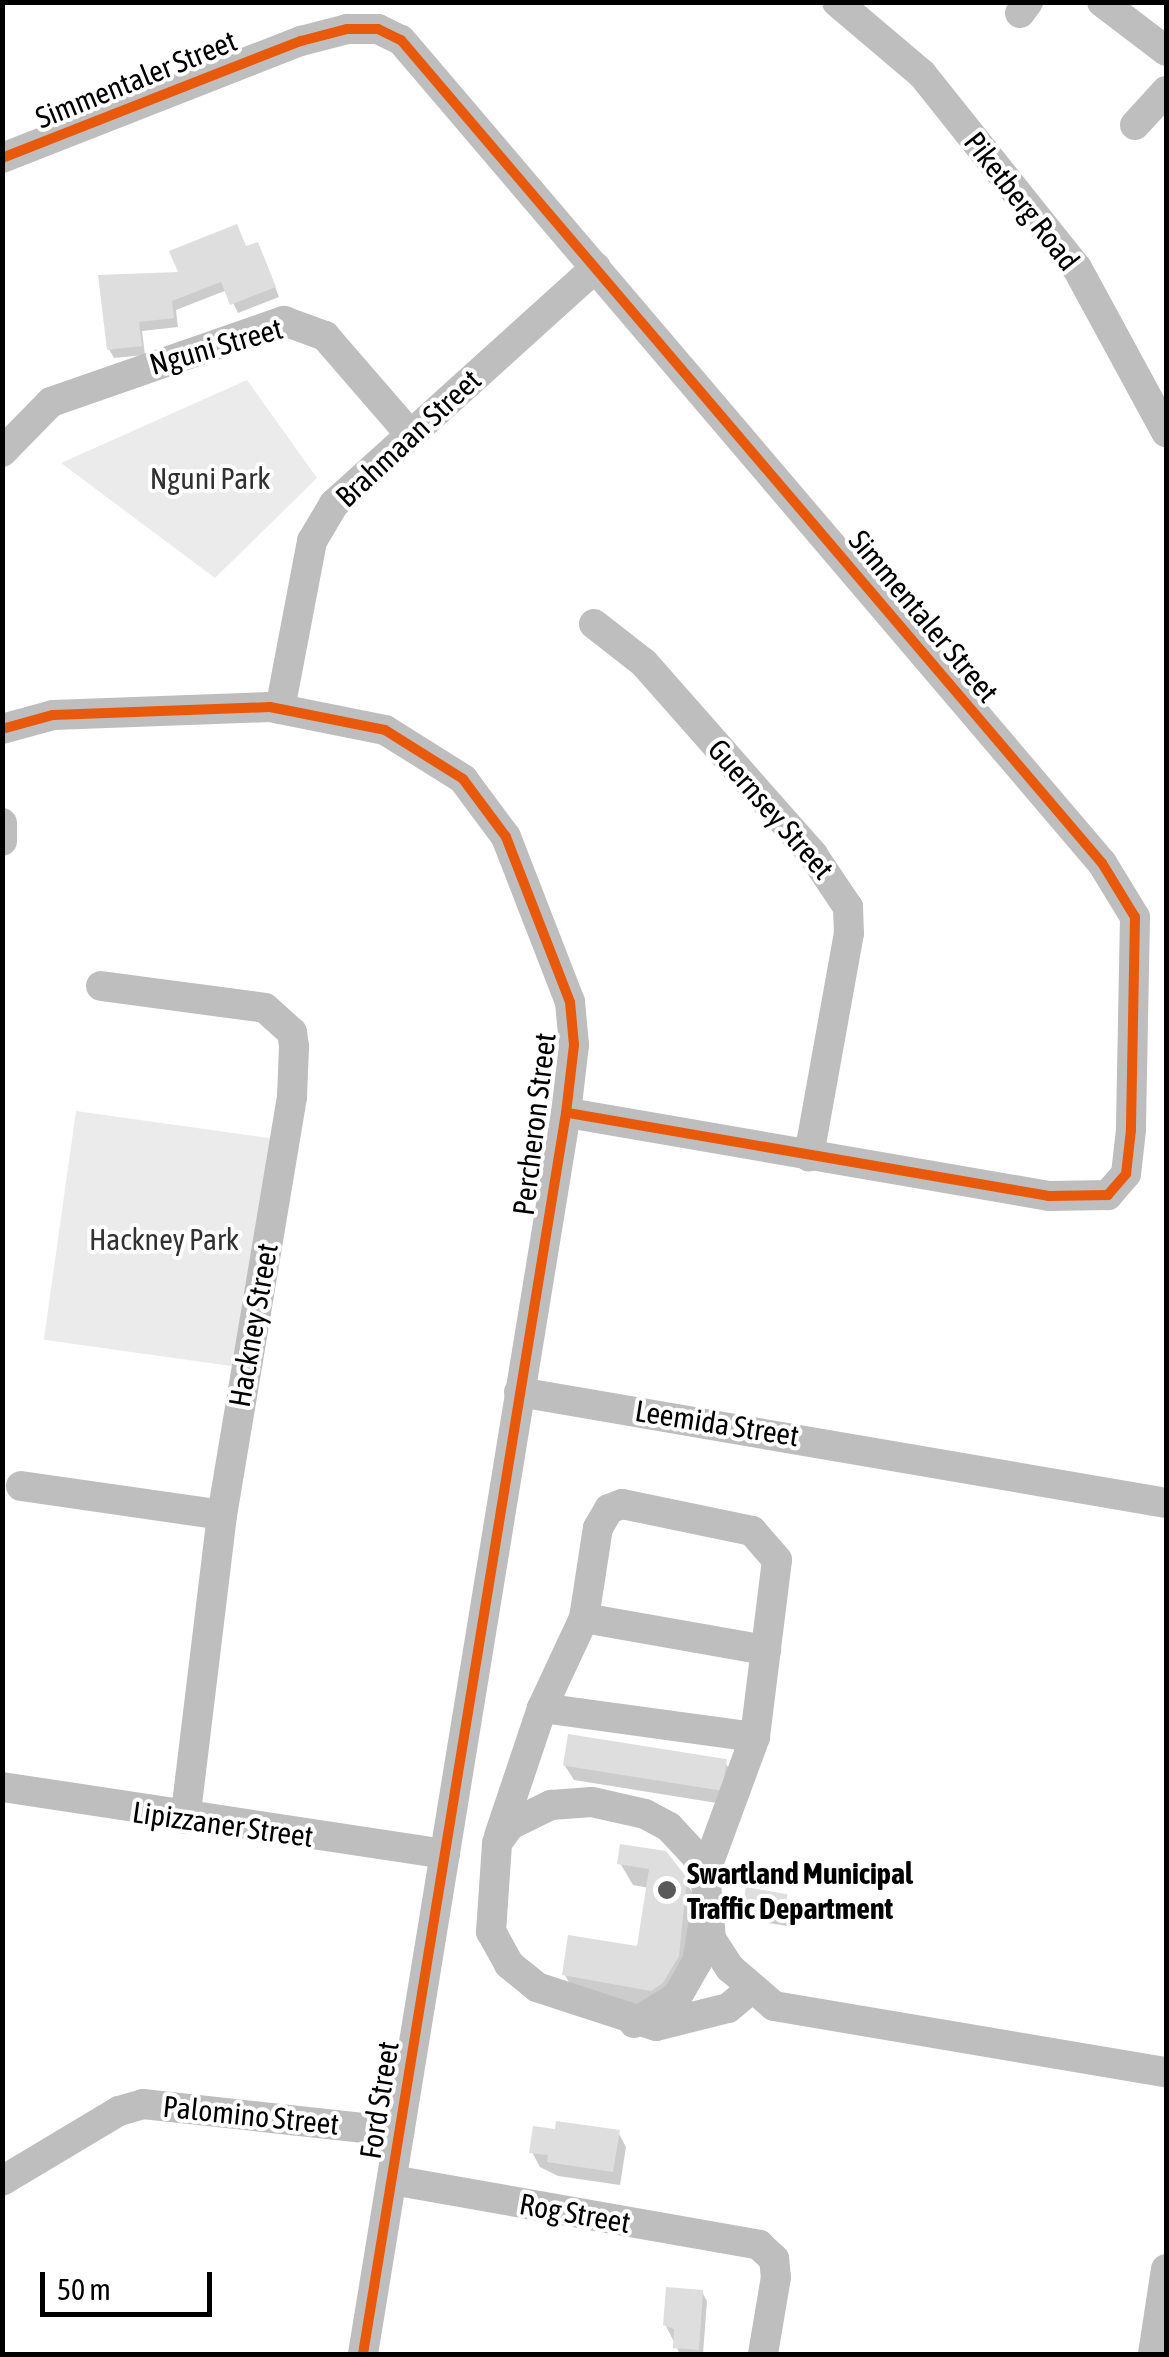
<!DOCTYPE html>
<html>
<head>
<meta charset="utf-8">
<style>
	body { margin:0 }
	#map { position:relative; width:1169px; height:2357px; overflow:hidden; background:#fff; font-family:"Asap Condensed",sans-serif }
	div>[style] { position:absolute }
	.green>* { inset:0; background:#ebebeb; transform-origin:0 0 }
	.shadow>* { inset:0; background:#0003 }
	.building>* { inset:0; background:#dedede; transform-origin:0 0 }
	.minor>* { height:30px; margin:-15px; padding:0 15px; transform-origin:15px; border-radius:15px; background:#bebebe }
	.cycleway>* { height:10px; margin:-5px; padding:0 5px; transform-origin:5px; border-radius:5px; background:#e8590c }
	.dots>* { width:28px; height:28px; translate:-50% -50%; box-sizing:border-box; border:5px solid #fff; border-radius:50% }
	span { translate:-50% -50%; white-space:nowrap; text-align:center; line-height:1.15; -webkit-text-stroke:8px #fff; paint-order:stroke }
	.street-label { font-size:30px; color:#000 }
	.park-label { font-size:30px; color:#313131 }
	.poi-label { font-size:30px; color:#000; font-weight:700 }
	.left { translate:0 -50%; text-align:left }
	.frame { position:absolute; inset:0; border:5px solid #000; pointer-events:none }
	.scale { position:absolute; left:40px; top:2272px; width:172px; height:45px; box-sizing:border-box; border:5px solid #000; border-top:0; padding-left:12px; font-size:30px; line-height:35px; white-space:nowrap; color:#000; -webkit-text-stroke:8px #fff; paint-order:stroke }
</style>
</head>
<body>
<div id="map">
	<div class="green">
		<i style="clip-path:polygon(247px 380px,317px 478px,215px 578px,61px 463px)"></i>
		<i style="left:76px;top:1111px;width:220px;height:231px;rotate:8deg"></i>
	</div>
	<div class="shadow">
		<i style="clip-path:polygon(246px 249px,262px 254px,279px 297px,238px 313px,227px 290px,176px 310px,178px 327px,142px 331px,145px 355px,114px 358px,109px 349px,182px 275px)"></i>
		<i style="clip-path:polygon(725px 1762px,733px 1776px,723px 1804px,574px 1780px,565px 1766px)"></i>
		<i style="clip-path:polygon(620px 1863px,679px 1868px,692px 1892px,700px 1935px,664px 2012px,577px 1997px,565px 1975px,639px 1949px,649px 1888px,633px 1885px)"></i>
		<i style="clip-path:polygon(785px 1896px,787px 1926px,750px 1920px,745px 1911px)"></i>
		<i style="clip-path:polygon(557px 2132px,618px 2132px,626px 2147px,620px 2185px,558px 2176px,540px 2167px,532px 2152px)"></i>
		<i style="clip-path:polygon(702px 2292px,707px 2301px,703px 2354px,680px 2354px,665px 2324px)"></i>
	</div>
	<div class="building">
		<i style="clip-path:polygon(237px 224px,246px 246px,258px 242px,276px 287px,230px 305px,221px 282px,172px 301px,174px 318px,139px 322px,142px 346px,107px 350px,98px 275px,178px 272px,169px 251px)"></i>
		<i style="left:568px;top:1734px;width:161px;height:32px;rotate:9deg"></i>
		<i style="clip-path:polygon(620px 1844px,666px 1851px,687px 1878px,679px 1956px,663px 1983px,651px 1991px,562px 1975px,568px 1935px,637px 1946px,649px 1869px,617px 1864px)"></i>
		<i style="left:746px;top:1887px;width:42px;height:24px;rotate:10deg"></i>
		<i style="clip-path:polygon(556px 2121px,620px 2130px,613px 2172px,547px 2162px,548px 2155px,529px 2153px,533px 2126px,555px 2129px)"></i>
		<i style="clip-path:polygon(666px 2287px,703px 2290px,699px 2350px,673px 2348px,674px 2329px,663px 2325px)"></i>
	</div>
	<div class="minor">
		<i style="left:837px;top:2px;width:111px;rotate:40.3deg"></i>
		<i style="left:922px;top:74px;width:248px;rotate:51.4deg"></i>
		<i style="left:1077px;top:268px;width:187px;rotate:61.5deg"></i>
		<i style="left:1102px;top:2px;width:81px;rotate:37.4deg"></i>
		<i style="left:1020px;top:13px;width:14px;rotate:-54deg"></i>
		<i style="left:1135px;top:125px;width:46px;rotate:-47.6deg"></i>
		<i style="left:2px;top:158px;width:321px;rotate:-21.4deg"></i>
		<i style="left:301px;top:41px;width:48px;rotate:-14.6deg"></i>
		<i style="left:347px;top:29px;width:31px"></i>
		<i style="left:378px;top:29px;width:25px;rotate:26deg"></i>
		<i style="left:401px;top:40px;width:1081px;rotate:49.58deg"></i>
		<i style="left:1102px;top:863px;width:63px;rotate:58.6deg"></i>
		<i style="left:1135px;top:917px;width:213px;rotate:91.1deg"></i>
		<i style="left:1131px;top:1130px;width:44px;rotate:96.5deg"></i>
		<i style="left:1126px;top:1174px;width:28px;rotate:131deg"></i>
		<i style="left:1108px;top:1195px;width:59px;rotate:179deg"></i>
		<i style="left:1049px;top:1196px;width:490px;rotate:-170.2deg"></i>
		<i style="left:2px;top:452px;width:70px;rotate:-45.6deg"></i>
		<i style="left:51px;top:402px;width:247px;rotate:-19.2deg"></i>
		<i style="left:284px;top:321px;width:44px;rotate:20.1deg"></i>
		<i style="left:325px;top:336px;width:128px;rotate:49.1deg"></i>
		<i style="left:594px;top:624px;width:63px;rotate:38deg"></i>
		<i style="left:644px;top:663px;width:256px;rotate:48.6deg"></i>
		<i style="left:813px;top:855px;width:63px;rotate:56.1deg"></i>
		<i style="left:848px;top:907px;width:26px;rotate:88deg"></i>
		<i style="left:849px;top:933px;width:227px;rotate:100.2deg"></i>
		<i style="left:280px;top:709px;width:171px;rotate:-79.2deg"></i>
		<i style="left:312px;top:541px;width:43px;rotate:-59.3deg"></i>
		<i style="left:334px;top:504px;width:353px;rotate:-42.1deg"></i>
		<i style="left:2px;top:729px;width:53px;rotate:-15.4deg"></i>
		<i style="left:53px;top:715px;width:217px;rotate:-2.1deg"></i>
		<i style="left:270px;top:707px;width:117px;rotate:11.3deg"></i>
		<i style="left:385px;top:730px;width:92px;rotate:32.1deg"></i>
		<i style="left:463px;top:779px;width:72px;rotate:53.4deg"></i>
		<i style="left:506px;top:837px;width:177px;rotate:68.8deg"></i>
		<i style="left:570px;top:1002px;width:43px;rotate:84.7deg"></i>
		<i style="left:574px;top:1045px;width:68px;rotate:96.7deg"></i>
		<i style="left:566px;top:1113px;width:1257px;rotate:99.29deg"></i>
		<i style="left:2px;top:823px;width:18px;rotate:90deg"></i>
		<i style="left:101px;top:986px;width:165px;rotate:7.6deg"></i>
		<i style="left:265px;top:1008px;width:36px;rotate:42deg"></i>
		<i style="left:292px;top:1032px;width:15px;rotate:82deg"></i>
		<i style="left:294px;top:1047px;width:50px;rotate:92.3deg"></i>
		<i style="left:292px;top:1097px;width:424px;rotate:99.5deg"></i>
		<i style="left:222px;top:1515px;width:306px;rotate:96.9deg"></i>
		<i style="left:519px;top:1392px;width:656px;rotate:9.73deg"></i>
		<i style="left:21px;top:1486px;width:203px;rotate:8.2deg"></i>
		<i style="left:584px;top:1618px;width:185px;rotate:10deg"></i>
		<i style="left:542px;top:1708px;width:215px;rotate:7.8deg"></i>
		<i style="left:2px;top:1787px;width:448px;rotate:8.6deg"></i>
		<i style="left:499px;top:1836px;width:135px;rotate:-71.4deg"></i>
		<i style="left:542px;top:1708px;width:99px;rotate:-65deg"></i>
		<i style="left:584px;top:1618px;width:91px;rotate:-81.2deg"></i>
		<i style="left:598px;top:1528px;width:22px;rotate:-60deg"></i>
		<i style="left:609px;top:1509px;width:14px;rotate:-21deg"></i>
		<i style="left:622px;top:1504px;width:133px;rotate:11.7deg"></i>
		<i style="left:752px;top:1531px;width:38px;rotate:49deg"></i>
		<i style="left:777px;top:1560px;width:178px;rotate:97.1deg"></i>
		<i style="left:755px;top:1737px;width:145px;rotate:110.2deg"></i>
		<i style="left:752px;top:1988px;width:31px;rotate:140deg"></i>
		<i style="left:728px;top:2008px;width:74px;rotate:166deg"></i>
		<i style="left:656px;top:2026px;width:125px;rotate:-161.9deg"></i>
		<i style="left:537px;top:1987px;width:36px;rotate:-141deg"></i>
		<i style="left:509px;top:1964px;width:37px;rotate:-119deg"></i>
		<i style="left:491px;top:1932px;width:89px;rotate:-86.1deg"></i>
		<i style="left:497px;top:1843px;width:22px;rotate:-54deg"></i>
		<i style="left:510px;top:1825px;width:46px;rotate:-26deg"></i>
		<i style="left:551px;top:1805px;width:41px;rotate:-4.2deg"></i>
		<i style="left:592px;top:1802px;width:54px;rotate:12.8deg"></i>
		<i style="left:645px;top:1814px;width:27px;rotate:28deg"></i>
		<i style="left:669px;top:1827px;width:40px;rotate:47deg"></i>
		<i style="left:696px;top:1856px;width:19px;rotate:62deg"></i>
		<i style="left:705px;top:1873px;width:66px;rotate:84.8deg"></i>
		<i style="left:711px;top:1939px;width:35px;rotate:57deg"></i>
		<i style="left:730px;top:1968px;width:58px;rotate:40.8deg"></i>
		<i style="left:774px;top:2006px;width:398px;rotate:9.6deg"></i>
		<i style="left:634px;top:2023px;width:50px;rotate:-31.2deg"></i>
		<i style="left:677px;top:1997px;width:40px;rotate:-60.3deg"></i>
		<i style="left:697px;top:1962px;width:42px;rotate:-80.3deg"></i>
		<i style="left:392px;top:2180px;width:373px;rotate:10deg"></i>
		<i style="left:759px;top:2245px;width:21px;rotate:43deg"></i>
		<i style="left:774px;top:2259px;width:18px;rotate:84deg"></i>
		<i style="left:776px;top:2277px;width:78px;rotate:99.6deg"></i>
		<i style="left:2px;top:2181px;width:136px;rotate:-30.9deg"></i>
		<i style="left:119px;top:2111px;width:25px;rotate:-16deg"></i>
		<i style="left:143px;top:2104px;width:258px;rotate:6.2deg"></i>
		<i style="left:1153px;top:2354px;width:86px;rotate:-81.3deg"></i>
	</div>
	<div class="cycleway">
		<i style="left:2px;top:158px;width:321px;rotate:-21.4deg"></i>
		<i style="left:301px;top:41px;width:48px;rotate:-14.6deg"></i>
		<i style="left:347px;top:29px;width:31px"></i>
		<i style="left:378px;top:29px;width:25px;rotate:26deg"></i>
		<i style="left:401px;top:40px;width:1081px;rotate:49.58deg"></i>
		<i style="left:1102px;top:863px;width:63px;rotate:58.6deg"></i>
		<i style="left:1135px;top:917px;width:213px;rotate:91.1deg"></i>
		<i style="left:1131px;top:1130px;width:44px;rotate:96.5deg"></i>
		<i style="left:1126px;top:1174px;width:28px;rotate:131deg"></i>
		<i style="left:1108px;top:1195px;width:59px;rotate:179deg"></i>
		<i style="left:1049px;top:1196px;width:490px;rotate:-170.2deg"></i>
		<i style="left:2px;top:729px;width:53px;rotate:-15.4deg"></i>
		<i style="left:53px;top:715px;width:217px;rotate:-2.1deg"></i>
		<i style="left:270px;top:707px;width:117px;rotate:11.3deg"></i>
		<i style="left:385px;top:730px;width:92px;rotate:32.1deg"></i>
		<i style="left:463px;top:779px;width:72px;rotate:53.4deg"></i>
		<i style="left:506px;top:837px;width:177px;rotate:68.8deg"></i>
		<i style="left:570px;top:1002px;width:43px;rotate:84.7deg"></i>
		<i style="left:574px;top:1045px;width:68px;rotate:96.7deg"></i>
		<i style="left:566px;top:1113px;width:1257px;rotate:99.29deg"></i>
	</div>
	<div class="dots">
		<i style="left:667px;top:1890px;background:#595959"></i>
	</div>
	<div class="street-label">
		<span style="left:136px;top:79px;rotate:-22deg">Simmentaler Street</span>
		<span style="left:1022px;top:201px;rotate:52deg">Piketberg Road</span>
		<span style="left:216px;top:346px;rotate:-16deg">Nguni Street</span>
		<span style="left:408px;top:438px;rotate:-43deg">Brahmaan Street</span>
		<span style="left:924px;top:616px;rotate:50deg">Simmentaler Street</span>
		<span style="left:771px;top:809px;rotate:49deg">Guernsey Street</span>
		<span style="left:534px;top:1124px;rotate:-83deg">Percheron Street</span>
		<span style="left:253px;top:1325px;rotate:-80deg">Hackney Street</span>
		<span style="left:717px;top:1423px;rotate:9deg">Leemida Street</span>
		<span style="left:223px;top:1824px;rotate:8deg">Lipizzaner Street</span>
		<span style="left:379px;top:2100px;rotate:-81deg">Ford Street</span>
		<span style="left:251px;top:2115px;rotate:6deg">Palomino Street</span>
		<span style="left:575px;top:2213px;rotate:10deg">Rog Street</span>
	</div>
	<div class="park-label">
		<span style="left:210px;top:478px">Nguni Park</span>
		<span style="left:164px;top:1239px">Hackney Park</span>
	</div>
	<div class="poi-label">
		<span class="left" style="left:687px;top:1890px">Swartland Municipal<br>Traffic Department</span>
	</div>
	<div class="frame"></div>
	<div class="scale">50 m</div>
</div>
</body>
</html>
